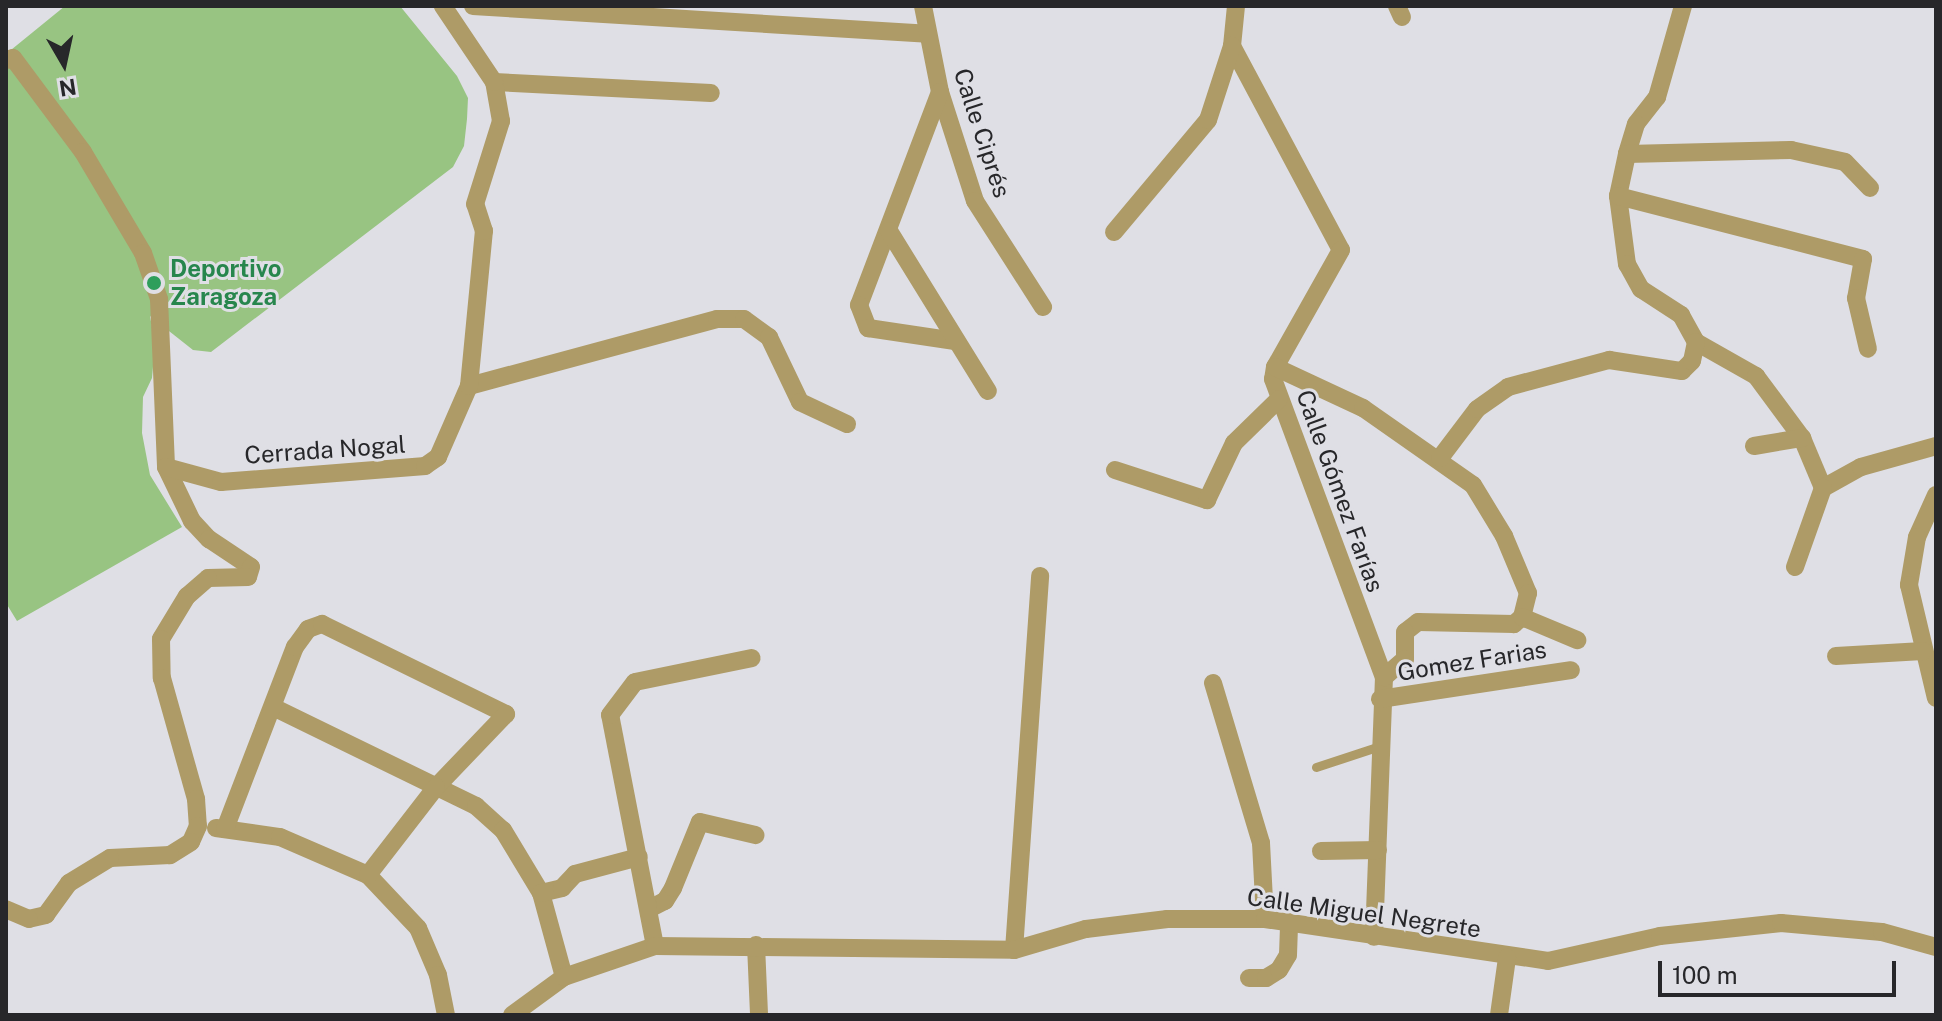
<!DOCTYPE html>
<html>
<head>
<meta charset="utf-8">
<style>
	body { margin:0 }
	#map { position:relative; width:1942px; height:1021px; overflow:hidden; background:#dfdfe5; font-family:"Public Sans",sans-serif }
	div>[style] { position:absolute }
	.green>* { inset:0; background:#98c482 }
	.lane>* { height:9px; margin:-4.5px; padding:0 4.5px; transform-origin:4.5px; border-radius:4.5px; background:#ae9b67 }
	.street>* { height:18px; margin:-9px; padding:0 9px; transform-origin:9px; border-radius:9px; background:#ae9b67 }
	.dots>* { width:22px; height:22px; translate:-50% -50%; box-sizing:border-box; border:4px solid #dfdfe5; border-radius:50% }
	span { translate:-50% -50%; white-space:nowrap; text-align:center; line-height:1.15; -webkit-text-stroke:6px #dfdfe5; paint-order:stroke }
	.street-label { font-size:24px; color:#27272a }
	.leisure-label { font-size:24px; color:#27864d; font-weight:700 }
	.left { translate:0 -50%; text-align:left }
	.frame { position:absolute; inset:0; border:8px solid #27272a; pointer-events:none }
	.north { position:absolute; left:24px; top:24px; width:80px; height:80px; -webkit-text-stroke:6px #dfdfe5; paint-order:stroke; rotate:171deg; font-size:22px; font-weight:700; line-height:32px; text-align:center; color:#27272a }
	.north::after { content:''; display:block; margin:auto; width:28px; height:36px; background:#27272a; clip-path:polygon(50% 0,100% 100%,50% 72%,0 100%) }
	.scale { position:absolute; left:1658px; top:961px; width:238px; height:36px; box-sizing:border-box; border:4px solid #27272a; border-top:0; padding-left:10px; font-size:24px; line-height:28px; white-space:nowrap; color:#27272a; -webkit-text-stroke:6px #dfdfe5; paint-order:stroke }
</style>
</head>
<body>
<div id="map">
	<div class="green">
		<i style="clip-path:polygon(65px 6px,400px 6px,457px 76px,468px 98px,467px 119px,464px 146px,453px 167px,211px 352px,193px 350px,150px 316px,155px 344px,152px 378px,143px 397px,142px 433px,150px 475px,182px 527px,17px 621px,6px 603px,6px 54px)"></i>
	</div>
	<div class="lane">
		<i style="left:1316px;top:767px;width:64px;rotate:-18.2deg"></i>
	</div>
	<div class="street">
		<i style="left:473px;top:6px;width:455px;rotate:3.5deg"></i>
		<i style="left:923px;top:6px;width:88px;rotate:78.8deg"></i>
		<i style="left:940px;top:92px;width:114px;rotate:72.2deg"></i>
		<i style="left:975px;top:201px;width:126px;rotate:57.3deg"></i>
		<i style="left:1236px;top:6px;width:40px;rotate:95.7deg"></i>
		<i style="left:1232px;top:46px;width:231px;rotate:61.9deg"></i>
		<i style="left:1341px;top:250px;width:134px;rotate:119.4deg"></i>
		<i style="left:1275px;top:367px;width:12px;rotate:99deg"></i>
		<i style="left:1273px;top:379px;width:318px;rotate:69.6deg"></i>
		<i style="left:1384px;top:677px;width:260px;rotate:92.2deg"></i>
		<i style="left:1397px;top:6px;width:12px;rotate:66deg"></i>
		<i style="left:1683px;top:6px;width:95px;rotate:105.9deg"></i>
		<i style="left:1657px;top:97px;width:34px;rotate:128deg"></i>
		<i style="left:1636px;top:124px;width:31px;rotate:107deg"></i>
		<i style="left:1627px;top:154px;width:43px;rotate:102.1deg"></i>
		<i style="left:1618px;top:196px;width:69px;rotate:82.5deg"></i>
		<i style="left:1627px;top:264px;width:29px;rotate:61deg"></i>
		<i style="left:1641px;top:289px;width:48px;rotate:33deg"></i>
		<i style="left:1681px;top:315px;width:31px;rotate:61deg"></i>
		<i style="left:1696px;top:342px;width:69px;rotate:29.5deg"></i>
		<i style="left:1756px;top:376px;width:77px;rotate:53.4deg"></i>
		<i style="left:1802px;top:438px;width:54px;rotate:67.2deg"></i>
		<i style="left:6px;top:60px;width:7px;rotate:-16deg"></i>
		<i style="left:13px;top:58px;width:117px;rotate:53.3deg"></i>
		<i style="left:83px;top:152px;width:117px;rotate:59.3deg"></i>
		<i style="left:143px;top:253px;width:49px;rotate:70.8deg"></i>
		<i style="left:159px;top:299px;width:168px;rotate:87.6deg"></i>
		<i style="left:166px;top:467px;width:60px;rotate:64.3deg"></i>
		<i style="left:192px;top:521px;width:25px;rotate:47deg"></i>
		<i style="left:209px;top:539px;width:50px;rotate:33.7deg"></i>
		<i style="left:251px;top:567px;width:10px;rotate:107deg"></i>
		<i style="left:248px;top:577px;width:40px;rotate:178.6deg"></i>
		<i style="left:208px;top:578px;width:28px;rotate:139deg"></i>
		<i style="left:187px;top:596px;width:50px;rotate:121.2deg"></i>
		<i style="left:161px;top:639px;width:39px;rotate:89deg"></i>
		<i style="left:162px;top:678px;width:126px;rotate:74.3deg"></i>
		<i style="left:196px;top:799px;width:27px;rotate:86deg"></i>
		<i style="left:198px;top:826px;width:17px;rotate:114deg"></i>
		<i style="left:191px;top:842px;width:25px;rotate:148deg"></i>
		<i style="left:170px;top:855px;width:60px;rotate:177.1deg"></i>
		<i style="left:110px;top:858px;width:48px;rotate:148.6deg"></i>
		<i style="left:69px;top:883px;width:39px;rotate:126deg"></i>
		<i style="left:46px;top:915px;width:17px;rotate:167deg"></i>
		<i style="left:29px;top:919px;width:25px;rotate:-157deg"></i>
		<i style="left:494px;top:82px;width:217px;rotate:2.9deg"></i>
		<i style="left:940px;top:92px;width:228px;rotate:110.8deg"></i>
		<i style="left:859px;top:305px;width:25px;rotate:69deg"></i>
		<i style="left:868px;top:328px;width:88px;rotate:8.5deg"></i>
		<i style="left:1627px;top:154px;width:164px;rotate:-1.4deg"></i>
		<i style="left:1791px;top:150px;width:55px;rotate:12.5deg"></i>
		<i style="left:1845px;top:162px;width:36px;rotate:46deg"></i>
		<i style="left:1618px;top:196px;width:253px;rotate:14.4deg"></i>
		<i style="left:1863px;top:259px;width:40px;rotate:100deg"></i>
		<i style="left:1856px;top:298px;width:52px;rotate:76.8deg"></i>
		<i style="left:889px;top:231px;width:188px;rotate:58.3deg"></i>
		<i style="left:1114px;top:232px;width:146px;rotate:-50deg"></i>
		<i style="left:1208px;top:120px;width:78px;rotate:-72deg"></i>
		<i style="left:1275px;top:367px;width:97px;rotate:25deg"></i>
		<i style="left:1363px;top:408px;width:134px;rotate:35deg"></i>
		<i style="left:1473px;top:485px;width:60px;rotate:58.7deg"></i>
		<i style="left:1504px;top:536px;width:62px;rotate:67.2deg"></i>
		<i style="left:1528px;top:593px;width:25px;rotate:104deg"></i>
		<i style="left:1522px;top:617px;width:11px;rotate:139deg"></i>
		<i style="left:1514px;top:624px;width:96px;rotate:-178.8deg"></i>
		<i style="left:1418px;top:622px;width:16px;rotate:142deg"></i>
		<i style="left:1405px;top:632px;width:27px;rotate:90deg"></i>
		<i style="left:1405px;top:659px;width:28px;rotate:139deg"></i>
		<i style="left:469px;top:386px;width:257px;rotate:-15.1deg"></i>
		<i style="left:717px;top:319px;width:27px"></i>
		<i style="left:744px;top:319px;width:31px;rotate:36deg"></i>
		<i style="left:769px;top:337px;width:72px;rotate:64.5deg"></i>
		<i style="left:800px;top:402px;width:52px;rotate:25.1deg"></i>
		<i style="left:1754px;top:446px;width:49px;rotate:-9.5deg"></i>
		<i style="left:1440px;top:458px;width:61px;rotate:-52.9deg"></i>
		<i style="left:1477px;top:409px;width:38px;rotate:-35deg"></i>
		<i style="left:1508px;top:387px;width:105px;rotate:-15deg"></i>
		<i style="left:1609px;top:360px;width:74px;rotate:8.6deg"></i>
		<i style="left:1682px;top:371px;width:14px;rotate:-45deg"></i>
		<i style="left:1692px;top:361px;width:19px;rotate:-78deg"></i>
		<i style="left:166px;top:467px;width:57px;rotate:15.3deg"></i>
		<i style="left:221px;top:482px;width:205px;rotate:-4.5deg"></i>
		<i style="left:425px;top:466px;width:16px;rotate:-35deg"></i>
		<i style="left:438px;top:457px;width:77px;rotate:-66.4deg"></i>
		<i style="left:469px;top:386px;width:156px;rotate:-84.5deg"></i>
		<i style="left:484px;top:231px;width:28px;rotate:-108deg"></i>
		<i style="left:475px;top:204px;width:87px;rotate:-72.6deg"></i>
		<i style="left:501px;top:121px;width:40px;rotate:-100deg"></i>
		<i style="left:494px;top:82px;width:92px;rotate:-123.9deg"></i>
		<i style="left:1115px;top:470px;width:97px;rotate:18.1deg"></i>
		<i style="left:1207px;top:500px;width:63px;rotate:-64.7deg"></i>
		<i style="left:1234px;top:443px;width:63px;rotate:-44.4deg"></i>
		<i style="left:1823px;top:488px;width:43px;rotate:-28.9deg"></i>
		<i style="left:1861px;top:467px;width:78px;rotate:-15.6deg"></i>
		<i style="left:1936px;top:495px;width:46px;rotate:114.3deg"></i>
		<i style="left:1917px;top:537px;width:49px;rotate:99.5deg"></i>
		<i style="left:1909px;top:585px;width:116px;rotate:76.6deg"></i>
		<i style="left:1795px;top:567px;width:84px;rotate:-70.5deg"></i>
		<i style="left:1522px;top:617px;width:60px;rotate:22.7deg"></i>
		<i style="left:1836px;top:656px;width:87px;rotate:-3.3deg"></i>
		<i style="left:1213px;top:683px;width:167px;rotate:73.3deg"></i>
		<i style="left:1261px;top:843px;width:76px;rotate:87deg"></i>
		<i style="left:1380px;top:699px;width:193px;rotate:-8.6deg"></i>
		<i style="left:275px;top:708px;width:224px;rotate:26deg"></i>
		<i style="left:476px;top:806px;width:36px;rotate:42deg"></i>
		<i style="left:503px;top:830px;width:74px;rotate:58.9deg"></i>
		<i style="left:541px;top:893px;width:87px;rotate:74.7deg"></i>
		<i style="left:216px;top:828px;width:65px;rotate:8deg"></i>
		<i style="left:280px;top:837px;width:96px;rotate:23.4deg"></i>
		<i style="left:368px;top:875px;width:73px;rotate:46.7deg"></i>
		<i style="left:418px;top:928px;width:51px;rotate:66.9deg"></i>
		<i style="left:438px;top:975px;width:41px;rotate:78.7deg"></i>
		<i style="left:225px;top:829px;width:195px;rotate:-69deg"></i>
		<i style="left:295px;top:647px;width:22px;rotate:-54deg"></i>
		<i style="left:308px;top:629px;width:15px;rotate:-20deg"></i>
		<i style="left:322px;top:624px;width:205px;rotate:26.1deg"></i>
		<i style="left:506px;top:714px;width:101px;rotate:133.8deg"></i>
		<i style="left:436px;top:787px;width:111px;rotate:127.7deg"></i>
		<i style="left:1321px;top:851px;width:57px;rotate:-1deg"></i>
		<i style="left:541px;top:893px;width:22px;rotate:-13deg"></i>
		<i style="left:562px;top:888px;width:19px;rotate:-47deg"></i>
		<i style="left:575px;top:874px;width:66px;rotate:-14.9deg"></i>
		<i style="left:649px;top:909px;width:18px;rotate:-27deg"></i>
		<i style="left:665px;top:901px;width:15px;rotate:-58deg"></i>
		<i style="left:673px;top:888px;width:71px;rotate:-67.8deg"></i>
		<i style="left:700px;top:822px;width:57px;rotate:13.3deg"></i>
		<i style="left:756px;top:945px;width:70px;rotate:87.5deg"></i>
		<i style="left:655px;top:946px;width:235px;rotate:-101deg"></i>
		<i style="left:610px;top:715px;width:41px;rotate:-52.9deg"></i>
		<i style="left:635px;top:682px;width:119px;rotate:-11.6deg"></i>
		<i style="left:1014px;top:950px;width:375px;rotate:-86deg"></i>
		<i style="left:1249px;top:978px;width:17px"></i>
		<i style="left:1266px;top:978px;width:15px;rotate:-32deg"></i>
		<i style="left:1279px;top:970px;width:17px;rotate:-59deg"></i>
		<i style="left:1288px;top:955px;width:33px;rotate:-88deg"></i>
		<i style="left:512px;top:1015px;width:64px;rotate:-36.2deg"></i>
		<i style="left:564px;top:977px;width:96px;rotate:-18.8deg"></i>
		<i style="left:655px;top:946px;width:359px;rotate:0.6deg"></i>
		<i style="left:1014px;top:950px;width:75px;rotate:-16.3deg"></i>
		<i style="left:1086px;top:929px;width:82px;rotate:-7deg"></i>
		<i style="left:1167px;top:919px;width:98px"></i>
		<i style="left:1265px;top:919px;width:286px;rotate:8.4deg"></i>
		<i style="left:1548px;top:961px;width:115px;rotate:-12.6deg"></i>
		<i style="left:1660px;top:936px;width:122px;rotate:-6.1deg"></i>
		<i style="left:1781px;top:923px;width:101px;rotate:5.1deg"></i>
		<i style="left:1882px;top:932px;width:56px;rotate:15.5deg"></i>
		<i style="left:1499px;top:1015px;width:58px;rotate:-82deg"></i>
	</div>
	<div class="dots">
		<i style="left:154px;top:283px;background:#2e9e5b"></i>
	</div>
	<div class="street-label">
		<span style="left:982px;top:133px;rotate:72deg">Calle Ciprés</span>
		<span style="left:325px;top:450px;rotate:-4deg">Cerrada Nogal</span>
		<span style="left:1340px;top:491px;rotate:70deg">Calle Gómez Farías</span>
		<span style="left:1472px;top:661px;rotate:-9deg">Gomez Farias</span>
		<span style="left:1364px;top:913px;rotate:8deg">Calle Miguel Negrete</span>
	</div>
	<div class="leisure-label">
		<span class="left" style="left:170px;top:283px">Deportivo<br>Zaragoza</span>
	</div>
	<div class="frame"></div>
	<div class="north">N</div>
	<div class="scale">100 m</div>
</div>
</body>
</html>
